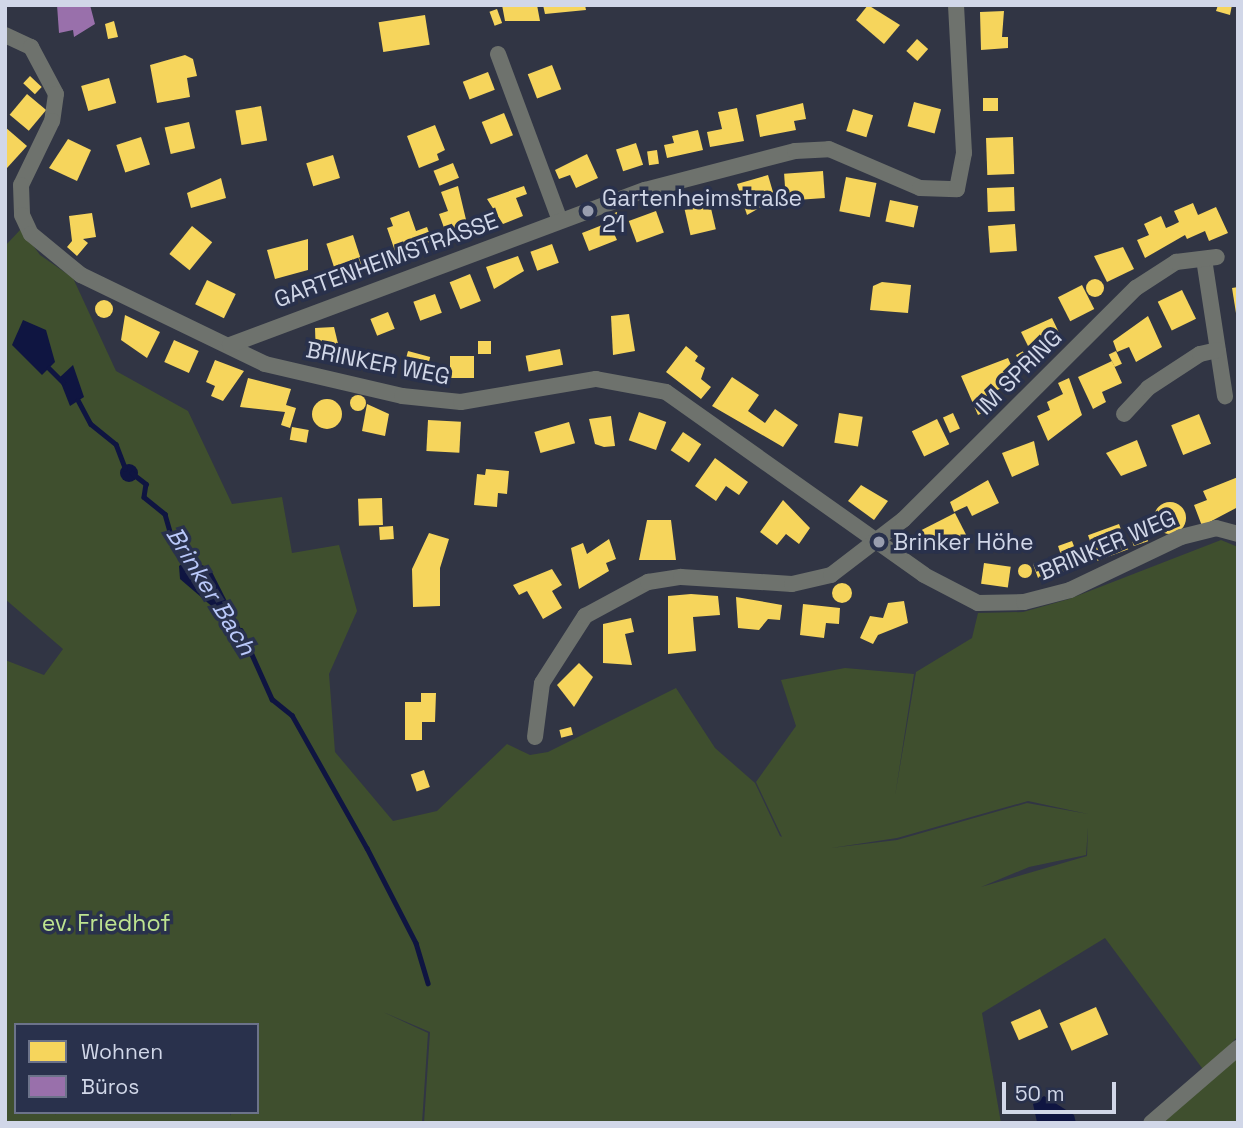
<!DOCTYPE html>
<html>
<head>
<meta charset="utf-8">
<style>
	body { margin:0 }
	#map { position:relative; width:1243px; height:1128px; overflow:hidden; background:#313544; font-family:"Space Grotesk",sans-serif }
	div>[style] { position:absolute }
	.green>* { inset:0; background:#3f4f2e; transform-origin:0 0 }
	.water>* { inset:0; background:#0f1541 }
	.round { border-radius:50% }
	.homes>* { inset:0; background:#f6d55c; transform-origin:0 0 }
	.offices>* { inset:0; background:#9970ab }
	.stream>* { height:4.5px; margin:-2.25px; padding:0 2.25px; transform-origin:2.25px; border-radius:2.25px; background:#0f1541 }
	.minor>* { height:16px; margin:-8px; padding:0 8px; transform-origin:8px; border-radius:8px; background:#6e726d }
	.dots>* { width:19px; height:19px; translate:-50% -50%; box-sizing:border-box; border:4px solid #29314c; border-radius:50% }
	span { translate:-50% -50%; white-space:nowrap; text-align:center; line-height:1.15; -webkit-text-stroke:7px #29314c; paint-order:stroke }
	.poi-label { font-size:23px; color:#d1d7e8 }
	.left { translate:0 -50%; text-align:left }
	.street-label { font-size:23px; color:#d1d7e8 }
	.park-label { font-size:23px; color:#bee490 }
	.water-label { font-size:24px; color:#bac9fa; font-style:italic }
	.frame { position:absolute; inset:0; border:7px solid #d1d7e8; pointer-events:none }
	.legend { position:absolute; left:14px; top:1023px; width:245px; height:91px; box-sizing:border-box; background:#29314c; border:2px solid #6c738a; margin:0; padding:9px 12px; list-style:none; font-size:21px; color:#d1d7e8 }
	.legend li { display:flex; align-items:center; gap:14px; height:35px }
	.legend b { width:35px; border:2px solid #6c738a }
	.scale { position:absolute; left:1002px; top:1082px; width:114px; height:32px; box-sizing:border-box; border:4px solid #d1d7e8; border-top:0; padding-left:9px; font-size:21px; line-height:24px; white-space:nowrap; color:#d1d7e8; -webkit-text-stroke:5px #29314c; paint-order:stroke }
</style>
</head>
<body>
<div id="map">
	<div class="green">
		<i style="clip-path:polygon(evenodd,21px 229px,40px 255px,73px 278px,116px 371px,188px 411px,232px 504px,282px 497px,292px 553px,339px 545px,357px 611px,329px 674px,335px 752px,393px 821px,437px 811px,507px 744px,530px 755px,548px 752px,676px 688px,715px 748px,755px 783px,780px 836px,782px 837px,756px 782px,796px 726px,781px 680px,845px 668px,914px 674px,895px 796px,916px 672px,972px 638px,978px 613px,1023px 612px,1069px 599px,1221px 540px,1238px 547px,1238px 1036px,1205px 1072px,1105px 938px,982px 1013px,1001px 1123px,424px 1123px,430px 1032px,383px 1012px,428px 1033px,422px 1123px,226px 1123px,232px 1112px,257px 1112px,257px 1025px,16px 1025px,16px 1112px,54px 1112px,62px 1123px,5px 1123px,5px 660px,44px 675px,63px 649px,5px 599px,5px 246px,21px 229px,1028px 801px,1088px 814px,1027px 803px,897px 840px,831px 848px,897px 838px,1028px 801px,21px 229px,1088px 827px,1087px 856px,981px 887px,1029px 867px,1086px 855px,1088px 827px)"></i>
		<i style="clip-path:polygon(1238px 1057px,1238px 1123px,1160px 1123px)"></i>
		<i style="left:56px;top:1112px;width:174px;height:14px"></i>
	</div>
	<div class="water">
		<i style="clip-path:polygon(23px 320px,46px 330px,55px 362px,42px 375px,12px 345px)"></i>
		<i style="clip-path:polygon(73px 365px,84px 397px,70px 406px,59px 378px)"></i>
		<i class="round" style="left:120px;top:464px;width:18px;height:18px"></i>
		<i style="clip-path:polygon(187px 560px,210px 568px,243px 633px,180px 579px,179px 566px)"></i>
		<i style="clip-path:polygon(1044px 1096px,1074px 1115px,1076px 1123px,1037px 1122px,1033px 1104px)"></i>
	</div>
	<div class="homes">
		<i style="clip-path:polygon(502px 5px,537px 5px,540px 21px,505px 21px)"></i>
		<i style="clip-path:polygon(543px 5px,585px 5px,586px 10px,545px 14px)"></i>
		<i style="clip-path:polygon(868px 5px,900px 25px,884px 44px,856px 20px)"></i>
		<i style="clip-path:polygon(1218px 5px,1232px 5px,1230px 15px,1216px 11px)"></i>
		<i style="left:497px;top:9px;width:15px;height:8px;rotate:70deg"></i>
		<i style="clip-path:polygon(1004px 11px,1002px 37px,1008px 37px,1008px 48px,981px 50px,980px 12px)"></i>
		<i style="left:425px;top:15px;width:30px;height:47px;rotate:81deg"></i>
		<i style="clip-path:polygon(114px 21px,118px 37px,108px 39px,105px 24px)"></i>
		<i style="left:917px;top:39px;width:15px;height:16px;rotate:42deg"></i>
		<i style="clip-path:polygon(185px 55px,193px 59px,197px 76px,187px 78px,190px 97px,157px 103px,150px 65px)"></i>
		<i style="left:552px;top:65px;width:26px;height:26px;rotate:69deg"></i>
		<i style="left:488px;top:72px;width:19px;height:27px;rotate:69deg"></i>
		<i style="left:30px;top:76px;width:16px;height:10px;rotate:43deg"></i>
		<i style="left:109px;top:78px;width:26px;height:29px;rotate:74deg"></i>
		<i style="left:27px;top:94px;width:25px;height:27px;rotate:40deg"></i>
		<i style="left:983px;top:98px;width:15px;height:13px"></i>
		<i style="left:914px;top:102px;width:28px;height:25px;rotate:15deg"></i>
		<i style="clip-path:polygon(803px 103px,806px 119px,794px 121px,796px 130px,760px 137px,756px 115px)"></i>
		<i style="left:261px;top:106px;width:35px;height:26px;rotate:80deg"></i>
		<i style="clip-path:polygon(737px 108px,744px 141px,710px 147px,707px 132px,722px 129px,718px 112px)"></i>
		<i style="left:853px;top:109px;width:21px;height:23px;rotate:17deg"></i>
		<i style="left:504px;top:113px;width:24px;height:24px;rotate:68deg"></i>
		<i style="left:189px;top:122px;width:27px;height:25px;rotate:77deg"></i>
		<i style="clip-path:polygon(435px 125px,445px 150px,437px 154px,439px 160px,419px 168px,407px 136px)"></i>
		<i style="clip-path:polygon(5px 127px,27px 146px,7px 168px,5px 167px)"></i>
		<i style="clip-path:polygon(698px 130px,703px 150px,667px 158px,664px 145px,674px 143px,672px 136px)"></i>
		<i style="left:141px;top:137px;width:29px;height:26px;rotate:72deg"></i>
		<i style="left:1013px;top:137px;width:37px;height:27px;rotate:88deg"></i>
		<i style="clip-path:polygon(68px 139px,91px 150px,77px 181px,49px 168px)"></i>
		<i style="left:636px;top:143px;width:23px;height:21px;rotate:72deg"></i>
		<i style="left:657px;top:150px;width:14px;height:10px;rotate:82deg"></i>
		<i style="clip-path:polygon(587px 154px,598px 178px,576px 188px,570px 175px,559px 179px,555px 170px)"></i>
		<i style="left:333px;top:155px;width:24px;height:28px;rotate:73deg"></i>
		<i style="left:453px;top:163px;width:16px;height:21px;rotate:68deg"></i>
		<i style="left:823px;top:171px;width:27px;height:39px;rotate:86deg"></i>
		<i style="clip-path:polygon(768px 175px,775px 199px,747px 215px,737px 184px)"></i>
		<i style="left:846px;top:177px;width:31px;height:35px;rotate:11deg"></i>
		<i style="clip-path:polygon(221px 178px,226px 198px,191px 208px,187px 193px)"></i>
		<i style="clip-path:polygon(458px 186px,468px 228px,447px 236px,439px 214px,448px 211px,441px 192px)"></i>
		<i style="clip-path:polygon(524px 186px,527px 194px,516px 198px,523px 216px,503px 224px,487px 199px)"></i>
		<i style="left:1014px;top:187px;width:24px;height:27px;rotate:88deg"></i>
		<i style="left:890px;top:200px;width:29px;height:22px;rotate:12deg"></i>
		<i style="clip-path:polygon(1193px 203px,1198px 215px,1216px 207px,1228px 233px,1209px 241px,1205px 231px,1187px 239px,1185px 235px,1145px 258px,1137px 240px,1149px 235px,1144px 224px,1161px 216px,1166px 228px,1173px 225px,1179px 222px,1174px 211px)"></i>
		<i style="left:710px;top:204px;width:26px;height:26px;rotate:77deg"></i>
		<i style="clip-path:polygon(409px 211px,416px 231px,427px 227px,432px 241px,396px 254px,387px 228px,393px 226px,390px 218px)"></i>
		<i style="left:656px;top:211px;width:23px;height:29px;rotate:70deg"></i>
		<i style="clip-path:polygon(617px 212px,621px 221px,610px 225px,617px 240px,589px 251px,582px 233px,610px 222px,607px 216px)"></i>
		<i style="clip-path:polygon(92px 213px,96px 237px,83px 239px,88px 243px,77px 256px,67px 247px,72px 241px,69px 216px)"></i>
		<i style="left:1015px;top:224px;width:27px;height:27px;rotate:86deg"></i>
		<i style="left:192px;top:226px;width:26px;height:36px;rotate:39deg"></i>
		<i style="left:353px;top:235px;width:33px;height:28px;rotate:72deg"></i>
		<i style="clip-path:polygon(308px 239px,308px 270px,275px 279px,267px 250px)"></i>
		<i style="left:552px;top:244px;width:20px;height:23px;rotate:70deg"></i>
		<i style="clip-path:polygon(1123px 247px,1134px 269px,1107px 282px,1094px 256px)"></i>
		<i style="clip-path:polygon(518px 256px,524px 271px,494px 289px,486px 267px)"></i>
		<i style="left:470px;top:274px;width:29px;height:22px;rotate:68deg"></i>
		<i class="round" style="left:1086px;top:279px;width:18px;height:18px"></i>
		<i style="left:207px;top:280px;width:32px;height:27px;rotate:26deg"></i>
		<i style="clip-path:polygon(882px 282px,911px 285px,908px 313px,870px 310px,873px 286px)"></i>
		<i style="left:1082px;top:285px;width:27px;height:27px;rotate:63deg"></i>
		<i style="clip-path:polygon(1238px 287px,1238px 313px,1236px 313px,1232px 288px)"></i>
		<i style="left:1182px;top:290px;width:32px;height:27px;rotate:64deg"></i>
		<i style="left:435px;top:294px;width:20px;height:23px;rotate:70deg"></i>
		<i class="round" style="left:95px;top:300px;width:18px;height:18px"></i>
		<i style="left:388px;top:312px;width:18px;height:19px;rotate:68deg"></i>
		<i style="clip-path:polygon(629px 314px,635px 351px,613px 355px,611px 316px)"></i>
		<i style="clip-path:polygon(125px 315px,160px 332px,147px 358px,121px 340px)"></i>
		<i style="clip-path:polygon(1148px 316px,1162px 347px,1136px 362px,1129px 347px,1117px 352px,1113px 341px)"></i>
		<i style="clip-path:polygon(1052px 318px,1063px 341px,1021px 366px,1016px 355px,1029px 348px,1021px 332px)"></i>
		<i style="clip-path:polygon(334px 327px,341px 356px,316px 357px,315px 328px)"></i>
		<i style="left:174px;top:340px;width:27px;height:24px;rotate:24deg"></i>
		<i style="left:491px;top:341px;width:13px;height:13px;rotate:90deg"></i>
		<i style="clip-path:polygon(686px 346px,698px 356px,695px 361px,705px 368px,701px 379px,711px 387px,701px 399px,666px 372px)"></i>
		<i style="left:560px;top:349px;width:16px;height:35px;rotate:79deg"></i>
		<i style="left:408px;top:351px;width:23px;height:22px;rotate:15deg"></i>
		<i style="left:1116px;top:351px;width:14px;height:8px;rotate:65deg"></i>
		<i style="left:450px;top:356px;width:24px;height:22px"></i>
		<i style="clip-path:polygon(1008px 358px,1018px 381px,995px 391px,1001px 405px,978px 415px,961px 376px)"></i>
		<i style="clip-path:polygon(215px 360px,244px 371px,223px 401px,211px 396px,215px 386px,206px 382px)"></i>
		<i style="clip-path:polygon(1112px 361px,1122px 383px,1102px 392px,1106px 402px,1093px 409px,1078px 377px)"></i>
		<i style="clip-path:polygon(732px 377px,759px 395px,748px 411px,765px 423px,775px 409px,798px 425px,783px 447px,712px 406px)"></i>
		<i style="clip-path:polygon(248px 378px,291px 389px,286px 405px,296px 408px,290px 428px,281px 425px,285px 412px,240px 407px)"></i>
		<i style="clip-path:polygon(1069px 378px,1082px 415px,1048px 441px,1037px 416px,1050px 410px,1047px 402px,1063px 394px,1058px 383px)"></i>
		<i class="round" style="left:350px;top:395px;width:16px;height:16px"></i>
		<i class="round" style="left:312px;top:399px;width:30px;height:30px"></i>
		<i style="clip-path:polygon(367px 404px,389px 414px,385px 436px,362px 431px)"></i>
		<i style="left:639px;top:412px;width:29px;height:30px;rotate:20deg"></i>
		<i style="left:839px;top:413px;width:24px;height:30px;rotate:9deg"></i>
		<i style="left:953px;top:413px;width:17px;height:11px;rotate:66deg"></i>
		<i style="left:1199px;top:414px;width:32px;height:30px;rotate:68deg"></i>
		<i style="clip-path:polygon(611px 416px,615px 446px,604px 447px,595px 444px,589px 419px)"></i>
		<i style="left:937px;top:419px;width:28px;height:28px;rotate:64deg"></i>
		<i style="left:428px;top:420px;width:33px;height:31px;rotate:3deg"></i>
		<i style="left:569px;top:422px;width:22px;height:36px;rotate:74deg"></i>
		<i style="left:292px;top:427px;width:17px;height:13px;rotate:10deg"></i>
		<i style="left:683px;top:432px;width:22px;height:22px;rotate:34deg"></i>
		<i style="clip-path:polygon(1137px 440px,1147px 466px,1121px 476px,1106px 453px)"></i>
		<i style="clip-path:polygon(1034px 441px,1039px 465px,1012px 477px,1002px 453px)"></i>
		<i style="clip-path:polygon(715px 458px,748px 482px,739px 495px,726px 486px,716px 501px,695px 486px)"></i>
		<i style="clip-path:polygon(486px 469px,509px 471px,507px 494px,498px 493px,497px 507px,474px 505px,477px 474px,485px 475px)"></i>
		<i style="clip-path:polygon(1238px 477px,1238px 507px,1202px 526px,1194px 505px,1207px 500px,1203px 491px)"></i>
		<i style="clip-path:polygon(988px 480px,999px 503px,972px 516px,967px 506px,954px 512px,950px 502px)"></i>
		<i style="clip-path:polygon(861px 485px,888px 501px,874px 520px,848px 501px)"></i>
		<i style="left:382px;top:498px;width:27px;height:24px;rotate:88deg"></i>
		<i style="clip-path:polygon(783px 500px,810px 528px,799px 544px,786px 534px,777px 545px,760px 532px)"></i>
		<i class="round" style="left:1154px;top:502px;width:32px;height:32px"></i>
		<i style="left:955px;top:513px;width:25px;height:38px;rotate:63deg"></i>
		<i style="clip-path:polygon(647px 520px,671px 520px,676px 560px,639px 560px)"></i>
		<i style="left:1119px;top:524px;width:27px;height:33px;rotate:70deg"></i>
		<i style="left:393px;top:526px;width:13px;height:14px;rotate:86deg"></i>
		<i style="left:1144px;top:529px;width:13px;height:15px;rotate:72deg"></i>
		<i style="clip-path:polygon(429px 533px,449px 539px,440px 568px,440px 606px,413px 607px,412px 569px)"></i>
		<i style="clip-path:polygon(609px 539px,616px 559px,606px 563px,609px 571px,579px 589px,571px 548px,583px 543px,587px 554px)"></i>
		<i style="clip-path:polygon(1072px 541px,1082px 567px,1038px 578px,1033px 564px,1061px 555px,1058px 546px)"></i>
		<i style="left:984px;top:563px;width:27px;height:21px;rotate:8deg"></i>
		<i class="round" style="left:1018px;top:564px;width:14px;height:14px"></i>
		<i style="clip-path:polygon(552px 569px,562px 585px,552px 591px,562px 608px,543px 619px,527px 591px,519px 595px,513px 585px)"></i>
		<i class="round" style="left:832px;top:583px;width:20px;height:20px"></i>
		<i style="clip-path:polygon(691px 594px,718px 596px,720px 615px,693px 617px,696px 651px,668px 654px,668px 596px)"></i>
		<i style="clip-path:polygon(736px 597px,782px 605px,780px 620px,768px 619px,759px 630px,738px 628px)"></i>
		<i style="clip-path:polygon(904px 601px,908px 623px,878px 635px,873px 644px,860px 638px,870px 616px,883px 618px,888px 603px)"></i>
		<i style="clip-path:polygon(803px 604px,840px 608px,839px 624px,826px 623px,824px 638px,800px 635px)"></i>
		<i style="clip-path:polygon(631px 618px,634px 632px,625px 634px,632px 665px,603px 663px,603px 624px)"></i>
		<i style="clip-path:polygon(579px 663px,593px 677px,574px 707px,557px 685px)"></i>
		<i style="clip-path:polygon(421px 693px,436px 693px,435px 722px,422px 722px,422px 740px,405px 740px,405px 702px,421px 702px)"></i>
		<i style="left:571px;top:727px;width:8px;height:12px;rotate:76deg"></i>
		<i style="left:424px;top:770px;width:18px;height:14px;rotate:71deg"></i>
		<i style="left:1096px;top:1007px;width:30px;height:40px;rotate:66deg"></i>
		<i style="left:1040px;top:1009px;width:20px;height:32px;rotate:66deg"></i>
	</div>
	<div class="offices">
		<i style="clip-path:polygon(57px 5px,90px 5px,95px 24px,74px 37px,73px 30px,59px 33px)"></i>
	</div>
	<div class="stream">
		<i style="left:49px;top:368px;width:20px;rotate:45deg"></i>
		<i style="left:78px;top:400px;width:27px;rotate:62deg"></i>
		<i style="left:91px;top:424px;width:32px;rotate:39deg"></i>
		<i style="left:116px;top:444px;width:26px;rotate:69deg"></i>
		<i style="left:132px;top:473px;width:18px;rotate:38deg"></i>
		<i style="left:146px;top:484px;width:13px;rotate:99deg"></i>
		<i style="left:144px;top:497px;width:27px;rotate:39deg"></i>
		<i style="left:165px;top:514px;width:22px;rotate:74deg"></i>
		<i style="left:171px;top:535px;width:15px;rotate:28deg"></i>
		<i style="left:184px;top:542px;width:26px;rotate:62deg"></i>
		<i style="left:241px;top:630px;width:76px;rotate:65.8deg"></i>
		<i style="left:272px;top:699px;width:26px;rotate:39deg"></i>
		<i style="left:292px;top:715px;width:153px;rotate:60.6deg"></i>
		<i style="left:367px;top:848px;width:107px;rotate:62.7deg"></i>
		<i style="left:416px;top:943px;width:42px;rotate:73.3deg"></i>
	</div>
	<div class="minor">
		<i style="left:5px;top:35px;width:29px;rotate:25deg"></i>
		<i style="left:31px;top:47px;width:53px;rotate:62deg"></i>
		<i style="left:56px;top:94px;width:27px;rotate:98deg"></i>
		<i style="left:52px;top:121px;width:71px;rotate:115.8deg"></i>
		<i style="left:21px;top:185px;width:30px;rotate:88deg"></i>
		<i style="left:22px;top:215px;width:21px;rotate:65deg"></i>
		<i style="left:31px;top:234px;width:65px;rotate:39.4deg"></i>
		<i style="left:81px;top:275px;width:204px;rotate:25.8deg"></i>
		<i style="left:265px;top:364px;width:141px;rotate:13.1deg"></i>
		<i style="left:402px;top:396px;width:59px;rotate:5.8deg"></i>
		<i style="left:461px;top:402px;width:137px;rotate:-9.7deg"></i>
		<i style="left:596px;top:379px;width:71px;rotate:10.5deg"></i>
		<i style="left:666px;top:392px;width:316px;rotate:35.3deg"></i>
		<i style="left:924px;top:575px;width:61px;rotate:27.4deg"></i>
		<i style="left:978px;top:603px;width:46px;rotate:-1.2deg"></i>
		<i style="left:1024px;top:602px;width:48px;rotate:-14.6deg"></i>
		<i style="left:1070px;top:590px;width:123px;rotate:-25.5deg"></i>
		<i style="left:1181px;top:537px;width:36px;rotate:-14deg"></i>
		<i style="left:1216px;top:528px;width:23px;rotate:15deg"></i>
		<i style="left:498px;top:54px;width:178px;rotate:69.6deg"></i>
		<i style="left:1204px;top:259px;width:139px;rotate:81.3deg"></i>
		<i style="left:230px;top:345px;width:443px;rotate:-20.5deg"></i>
		<i style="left:645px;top:190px;width:155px;rotate:-14.6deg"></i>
		<i style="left:795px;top:151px;width:34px;rotate:-3deg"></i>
		<i style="left:829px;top:149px;width:99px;rotate:23.2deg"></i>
		<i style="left:920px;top:188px;width:37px;rotate:2deg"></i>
		<i style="left:957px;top:189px;width:37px;rotate:-79deg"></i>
		<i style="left:964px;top:153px;width:148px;rotate:-93.1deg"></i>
		<i style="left:1124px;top:414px;width:35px;rotate:-47deg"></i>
		<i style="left:1148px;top:388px;width:62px;rotate:-33.2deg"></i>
		<i style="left:1200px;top:354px;width:18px;rotate:-13deg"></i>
		<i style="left:535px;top:737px;width:54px;rotate:-82.6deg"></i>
		<i style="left:542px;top:683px;width:80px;rotate:-57.3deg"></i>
		<i style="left:585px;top:616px;width:72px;rotate:-28.4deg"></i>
		<i style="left:648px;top:582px;width:33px;rotate:-9deg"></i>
		<i style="left:681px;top:577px;width:111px;rotate:3.6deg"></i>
		<i style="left:792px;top:584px;width:40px;rotate:-13deg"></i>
		<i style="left:831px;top:575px;width:91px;rotate:-37.4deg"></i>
		<i style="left:903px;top:520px;width:329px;rotate:-44.9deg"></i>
		<i style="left:1136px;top:288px;width:48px;rotate:-33deg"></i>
		<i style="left:1176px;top:262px;width:41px;rotate:-7deg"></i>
		<i style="left:1151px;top:1123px;width:115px;rotate:-40.8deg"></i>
	</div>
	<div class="dots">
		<i style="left:588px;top:211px;background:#999eaf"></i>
		<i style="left:879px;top:542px;background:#999eaf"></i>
	</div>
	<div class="poi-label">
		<span class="left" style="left:602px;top:211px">Gartenheimstraße<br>21</span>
		<span class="left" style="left:893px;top:542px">Brinker Höhe</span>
	</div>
	<div class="street-label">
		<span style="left:386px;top:260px;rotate:-20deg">GARTENHEIMSTRASSE</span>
		<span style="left:378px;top:363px;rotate:11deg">BRINKER WEG</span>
		<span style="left:1019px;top:372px;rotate:-45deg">IM SPRING</span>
		<span style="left:1107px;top:545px;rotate:-23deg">BRINKER WEG</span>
	</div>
	<div class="park-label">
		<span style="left:106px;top:923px">ev. Friedhof</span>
	</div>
	<div class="water-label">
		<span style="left:211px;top:591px;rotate:58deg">Brinker Bach</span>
	</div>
	<div class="frame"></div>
	<ul class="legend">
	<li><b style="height:19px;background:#f6d55c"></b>Wohnen</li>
	<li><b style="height:19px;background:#9970ab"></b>Büros</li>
	</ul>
	<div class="scale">50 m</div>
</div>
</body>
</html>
